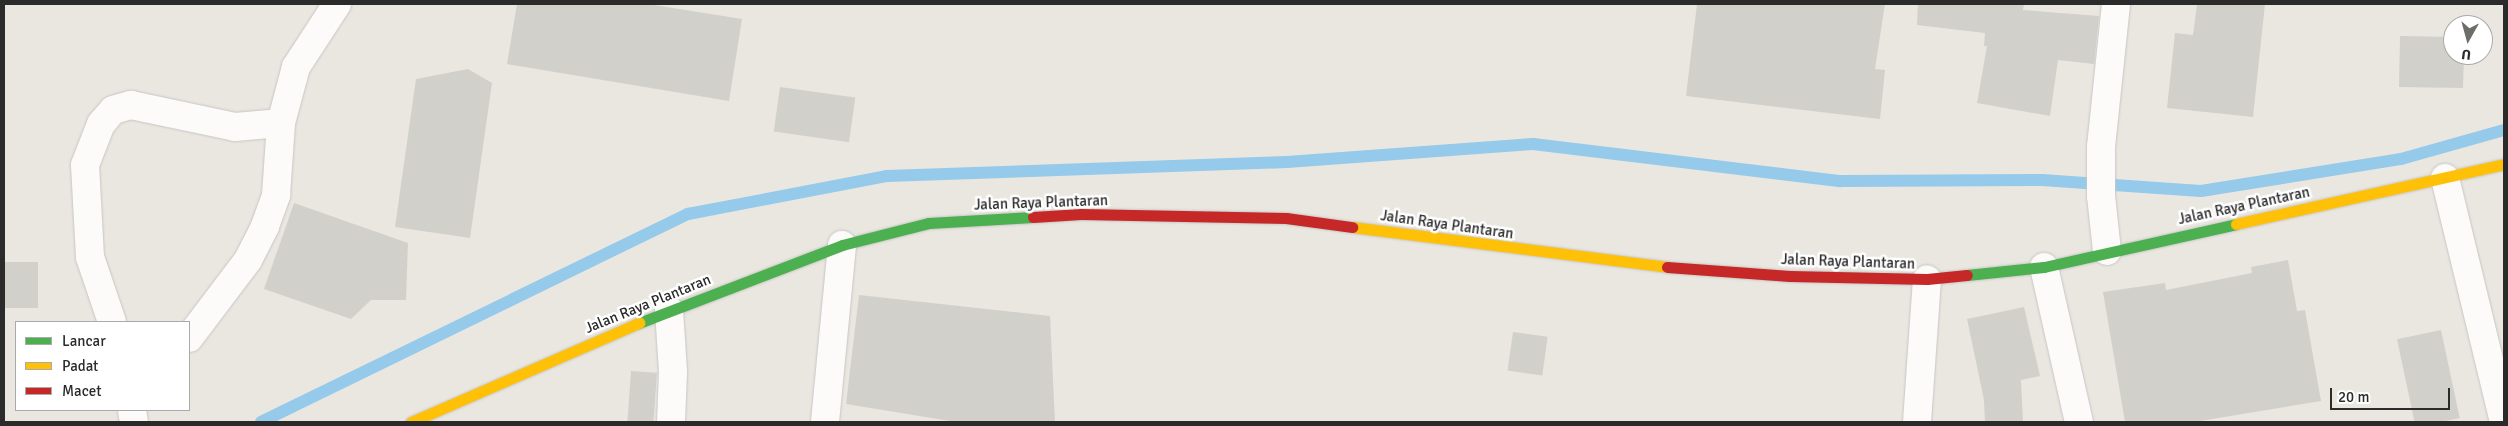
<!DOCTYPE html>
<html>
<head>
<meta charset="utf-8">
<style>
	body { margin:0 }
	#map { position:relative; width:2508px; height:426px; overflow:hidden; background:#eae7e0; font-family:Signika,sans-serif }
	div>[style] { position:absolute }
	.stream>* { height:12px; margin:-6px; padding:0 6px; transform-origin:6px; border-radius:6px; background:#95caea }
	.building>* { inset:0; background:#d2d0cb; transform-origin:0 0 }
	.roads { filter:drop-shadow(0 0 1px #c7c6c5) drop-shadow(0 0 1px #c7c6c5) }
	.street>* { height:28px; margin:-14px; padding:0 14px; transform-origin:14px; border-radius:14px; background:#fcfbfa }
	.fast>* { height:11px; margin:-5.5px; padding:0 5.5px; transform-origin:5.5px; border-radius:5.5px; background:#4caf50 }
	.slow>* { height:11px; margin:-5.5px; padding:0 5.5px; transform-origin:5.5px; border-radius:5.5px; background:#ffc107 }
	.jam>* { height:11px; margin:-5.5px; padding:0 5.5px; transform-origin:5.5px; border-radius:5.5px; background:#c62828 }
	span { translate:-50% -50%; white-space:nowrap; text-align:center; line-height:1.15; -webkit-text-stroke:5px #fff; paint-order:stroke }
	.street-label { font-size:15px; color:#2b2b2b }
	.frame { position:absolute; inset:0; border:5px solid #2b2b2b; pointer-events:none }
	.legend { position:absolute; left:15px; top:321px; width:175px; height:90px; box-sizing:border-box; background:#fff; border:1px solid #aaa; margin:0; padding:6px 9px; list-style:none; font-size:15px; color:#2b2b2b }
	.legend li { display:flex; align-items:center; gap:10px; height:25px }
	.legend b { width:25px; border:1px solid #aaa }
	.north { position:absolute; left:2443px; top:15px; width:50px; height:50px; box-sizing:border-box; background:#fff; border:1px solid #aaa; border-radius:50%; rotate:187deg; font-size:14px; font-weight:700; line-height:20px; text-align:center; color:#2b2b2b }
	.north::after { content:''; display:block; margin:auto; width:18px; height:22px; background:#6e6d6a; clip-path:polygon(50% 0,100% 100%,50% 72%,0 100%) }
	.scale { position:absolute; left:2330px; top:388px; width:120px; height:22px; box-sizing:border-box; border:2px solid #2b2b2b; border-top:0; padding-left:6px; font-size:15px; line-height:18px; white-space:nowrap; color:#2b2b2b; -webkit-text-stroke:4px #fff; paint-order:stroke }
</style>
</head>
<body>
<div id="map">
	<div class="stream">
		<i style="left:261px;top:422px;width:475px;rotate:-26deg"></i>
		<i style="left:688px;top:214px;width:203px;rotate:-10.8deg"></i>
		<i style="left:887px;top:176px;width:400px;rotate:-2deg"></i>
		<i style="left:1287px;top:162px;width:247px;rotate:-4.2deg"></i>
		<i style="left:1533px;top:144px;width:310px;rotate:6.9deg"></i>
		<i style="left:1841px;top:181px;width:201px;rotate:-0.3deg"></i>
		<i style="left:2042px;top:180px;width:159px;rotate:4deg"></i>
		<i style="left:2201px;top:191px;width:203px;rotate:-9.1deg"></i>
		<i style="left:2401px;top:159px;width:107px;rotate:-15.7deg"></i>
	</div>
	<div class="building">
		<i style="clip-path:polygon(517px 4px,648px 4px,742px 19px,729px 101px,507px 64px)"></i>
		<i style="clip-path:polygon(1697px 4px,1885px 4px,1875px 69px,1885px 70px,1880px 119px,1686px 96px)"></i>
		<i style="clip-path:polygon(1918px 4px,2024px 4px,2023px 10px,2099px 16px,2094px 64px,2058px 60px,2050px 116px,1977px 103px,1987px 46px,1984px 46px,1985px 33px,1917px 25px)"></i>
		<i style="clip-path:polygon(2197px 4px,2265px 4px,2253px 117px,2167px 108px,2175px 33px,2193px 35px)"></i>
		<i style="clip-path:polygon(2400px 36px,2453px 37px,2453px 55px,2464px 55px,2463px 88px,2399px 87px)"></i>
		<i style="clip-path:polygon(468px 69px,492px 83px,470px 238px,395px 227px,416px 79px)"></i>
		<i style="left:780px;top:87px;width:76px;height:45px;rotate:8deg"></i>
		<i style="clip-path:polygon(294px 203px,408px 243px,406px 300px,371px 300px,351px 319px,264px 289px)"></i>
		<i style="clip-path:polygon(2288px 260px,2297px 311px,2305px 310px,2321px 401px,2194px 422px,2125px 422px,2103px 292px,2165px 283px,2166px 290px,2252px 273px,2251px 267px)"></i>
		<i style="left:4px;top:262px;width:34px;height:46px"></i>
		<i style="clip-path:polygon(859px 295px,1050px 316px,1055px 422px,956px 422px,846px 404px)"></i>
		<i style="clip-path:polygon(2024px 307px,2040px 376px,2021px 380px,2023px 422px,1985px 422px,1984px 400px,1967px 319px)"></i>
		<i style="left:2441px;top:330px;width:90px;height:45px;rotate:78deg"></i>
		<i style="left:1513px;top:332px;width:35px;height:39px;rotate:8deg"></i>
		<i style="left:631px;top:371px;width:26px;height:51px;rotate:4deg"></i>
	</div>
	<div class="roads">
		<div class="street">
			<i style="left:2445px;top:178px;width:250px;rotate:76.4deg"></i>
			<i style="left:2107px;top:251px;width:55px;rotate:-96.2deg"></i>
			<i style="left:2101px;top:196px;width:49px;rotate:-90deg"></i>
			<i style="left:2101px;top:147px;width:144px;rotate:-84deg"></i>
			<i style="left:2044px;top:267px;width:159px;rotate:77.3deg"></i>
			<i style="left:669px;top:310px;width:62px;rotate:86.3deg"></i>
			<i style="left:673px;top:372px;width:50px;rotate:92.3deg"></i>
			<i style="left:112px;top:322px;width:69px;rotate:-108.7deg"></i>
			<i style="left:90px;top:257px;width:92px;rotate:-93.1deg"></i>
			<i style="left:85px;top:165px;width:44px;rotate:-68.7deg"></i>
			<i style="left:101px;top:124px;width:18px;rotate:-49deg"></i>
			<i style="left:113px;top:110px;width:19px;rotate:-16deg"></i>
			<i style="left:131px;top:105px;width:106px;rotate:11.9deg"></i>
			<i style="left:235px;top:127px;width:46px;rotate:-5deg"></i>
			<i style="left:281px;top:123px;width:58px;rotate:-75deg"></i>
			<i style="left:296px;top:67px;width:75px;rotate:-56.9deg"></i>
			<i style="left:189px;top:338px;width:98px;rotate:-52.9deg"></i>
			<i style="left:248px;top:260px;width:38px;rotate:-63deg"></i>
			<i style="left:265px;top:226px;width:33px;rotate:-70deg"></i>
			<i style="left:276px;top:195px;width:72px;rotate:-86deg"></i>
			<i style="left:132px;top:410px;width:12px;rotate:81deg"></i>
			<i style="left:825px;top:422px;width:178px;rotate:-84.5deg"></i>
			<i style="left:1917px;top:422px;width:143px;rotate:-86deg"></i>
		</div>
		<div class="fast">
			<i style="left:1967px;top:275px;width:77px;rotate:-5.9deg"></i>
			<i style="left:2044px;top:267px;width:197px;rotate:-12.6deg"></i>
			<i style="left:639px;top:323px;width:217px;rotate:-21deg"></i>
			<i style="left:842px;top:245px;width:90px;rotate:-14.2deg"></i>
			<i style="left:929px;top:223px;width:104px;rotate:-3.3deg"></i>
		</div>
		<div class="slow">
			<i style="left:2236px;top:224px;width:275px;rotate:-12.6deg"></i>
			<i style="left:1352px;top:227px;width:318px;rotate:7.2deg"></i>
			<i style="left:411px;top:422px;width:249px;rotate:-23.5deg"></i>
		</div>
		<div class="jam">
			<i style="left:1033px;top:217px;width:48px;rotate:-3.6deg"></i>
			<i style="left:1081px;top:214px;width:205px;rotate:1.1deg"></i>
			<i style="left:1286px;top:218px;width:67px;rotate:7.8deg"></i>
			<i style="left:1667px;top:267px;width:123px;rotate:4.2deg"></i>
			<i style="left:1790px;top:276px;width:137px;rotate:1.3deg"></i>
			<i style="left:1927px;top:279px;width:40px;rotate:-5.7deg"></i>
		</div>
	</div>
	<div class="street-label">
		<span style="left:1041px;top:203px;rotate:-2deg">Jalan Raya Plantaran</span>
		<span style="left:2244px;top:206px;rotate:-12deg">Jalan Raya Plantaran</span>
		<span style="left:1447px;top:225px;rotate:8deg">Jalan Raya Plantaran</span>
		<span style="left:1848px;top:262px;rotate:2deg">Jalan Raya Plantaran</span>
		<span style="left:648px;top:304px;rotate:-22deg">Jalan Raya Plantaran</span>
	</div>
	<div class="frame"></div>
	<ul class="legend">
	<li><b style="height:6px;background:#4caf50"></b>Lancar</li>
	<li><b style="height:6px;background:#ffc107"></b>Padat</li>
	<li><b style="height:6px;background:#c62828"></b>Macet</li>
	</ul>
	<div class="north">U</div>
	<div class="scale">20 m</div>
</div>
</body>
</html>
